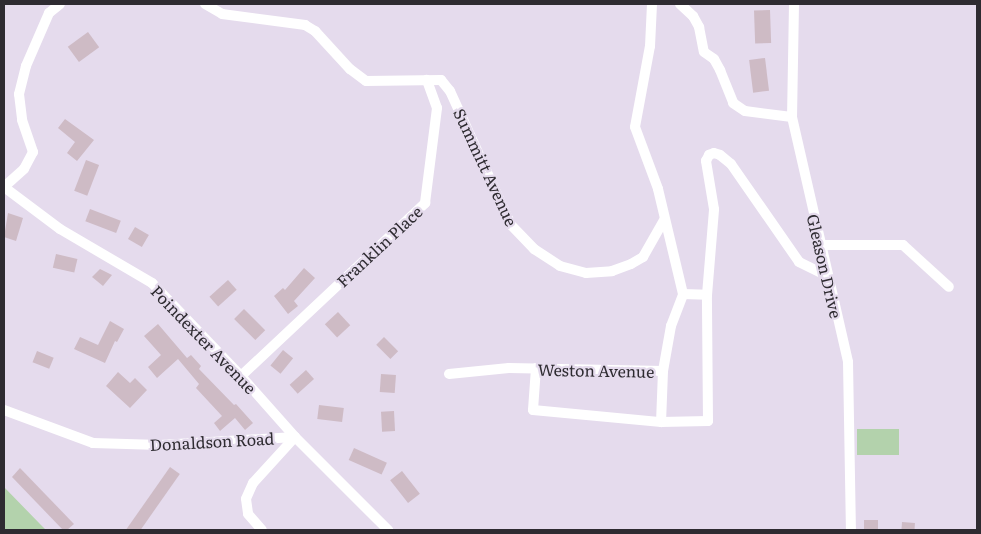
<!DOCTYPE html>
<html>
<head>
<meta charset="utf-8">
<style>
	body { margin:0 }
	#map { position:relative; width:981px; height:534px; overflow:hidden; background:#e5dbed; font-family:Literata,serif }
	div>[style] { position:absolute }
	.green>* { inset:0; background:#b3d2ac; transform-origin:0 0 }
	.building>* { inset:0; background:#cebbc5; transform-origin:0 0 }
	.minor>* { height:10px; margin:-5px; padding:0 5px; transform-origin:5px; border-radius:5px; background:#fff }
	span { translate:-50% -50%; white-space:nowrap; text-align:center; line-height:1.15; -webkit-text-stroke:4.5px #e5dbed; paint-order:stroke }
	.street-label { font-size:16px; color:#2e2b31 }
	.frame { position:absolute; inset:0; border:5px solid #2e2b31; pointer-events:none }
</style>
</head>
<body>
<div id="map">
	<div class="green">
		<i style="left:857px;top:429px;width:42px;height:26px"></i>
		<i style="clip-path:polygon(4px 487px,40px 524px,46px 530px,4px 530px)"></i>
	</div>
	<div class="building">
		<i style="left:770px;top:10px;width:33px;height:16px;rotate:88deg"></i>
		<i style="left:88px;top:32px;width:19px;height:25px;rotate:54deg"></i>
		<i style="left:765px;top:58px;width:33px;height:16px;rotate:83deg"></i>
		<i style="clip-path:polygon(65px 119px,94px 140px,77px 161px,67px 153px,75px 142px,58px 128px)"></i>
		<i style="left:86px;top:160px;width:14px;height:33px;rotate:21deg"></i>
		<i style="left:90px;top:209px;width:33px;height:13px;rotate:21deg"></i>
		<i style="clip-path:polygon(8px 213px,23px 218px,16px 241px,4px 237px)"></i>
		<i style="left:135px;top:227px;width:16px;height:14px;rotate:30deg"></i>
		<i style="left:56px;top:254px;width:22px;height:14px;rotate:13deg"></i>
		<i style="clip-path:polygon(304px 268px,315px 278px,294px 301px,298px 306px,288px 314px,274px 296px,283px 288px,285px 290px)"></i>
		<i style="clip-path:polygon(100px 269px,112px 275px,103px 286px,92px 277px)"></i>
		<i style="left:228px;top:280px;width:13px;height:25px;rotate:48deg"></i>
		<i style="left:244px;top:309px;width:30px;height:14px;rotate:45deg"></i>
		<i style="left:338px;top:312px;width:18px;height:18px;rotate:47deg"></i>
		<i style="clip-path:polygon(110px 321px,124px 329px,117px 342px,115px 341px,105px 363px,74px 349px,80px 337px,98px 345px)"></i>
		<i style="clip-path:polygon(158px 324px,187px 358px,191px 355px,201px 366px,199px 369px,234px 405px,236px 404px,253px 423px,245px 430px,235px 418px,220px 431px,214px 423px,222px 416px,196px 388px,199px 384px,178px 359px,157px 378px,148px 367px,161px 355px,144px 336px)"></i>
		<i style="left:384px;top:337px;width:20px;height:11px;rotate:45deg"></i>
		<i style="left:283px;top:350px;width:13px;height:20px;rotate:39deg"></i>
		<i style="left:37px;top:351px;width:18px;height:12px;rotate:22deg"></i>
		<i style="left:306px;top:370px;width:12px;height:22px;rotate:48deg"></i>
		<i style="clip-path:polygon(118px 372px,130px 383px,135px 378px,147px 390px,130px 408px,106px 386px)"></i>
		<i style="left:381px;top:374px;width:15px;height:18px;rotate:4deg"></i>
		<i style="left:319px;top:405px;width:25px;height:14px;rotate:7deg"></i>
		<i style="left:394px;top:411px;width:20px;height:13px;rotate:87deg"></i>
		<i style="left:354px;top:448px;width:36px;height:13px;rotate:24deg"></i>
		<i style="left:170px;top:467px;width:12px;height:77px;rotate:35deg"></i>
		<i style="clip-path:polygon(20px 468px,74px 524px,67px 530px,63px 530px,12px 477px)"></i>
		<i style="left:402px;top:471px;width:29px;height:15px;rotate:52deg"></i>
		<i style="left:864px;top:520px;width:14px;height:10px"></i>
		<i style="left:902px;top:522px;width:13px;height:8px;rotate:4deg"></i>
	</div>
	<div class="minor">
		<i style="left:60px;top:4px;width:14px;rotate:141deg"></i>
		<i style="left:49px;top:13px;width:58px;rotate:113.5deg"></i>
		<i style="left:26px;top:66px;width:29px;rotate:104deg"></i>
		<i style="left:19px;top:94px;width:26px;rotate:83deg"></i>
		<i style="left:22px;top:120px;width:34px;rotate:71deg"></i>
		<i style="left:33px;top:152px;width:19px;rotate:118deg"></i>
		<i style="left:24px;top:169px;width:27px;rotate:138deg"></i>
		<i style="left:4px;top:187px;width:70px;rotate:36.9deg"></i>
		<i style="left:60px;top:229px;width:107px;rotate:30.4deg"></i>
		<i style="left:152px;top:283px;width:129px;rotate:46.3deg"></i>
		<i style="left:241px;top:376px;width:81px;rotate:48.5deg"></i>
		<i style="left:295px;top:437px;width:62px;rotate:132.4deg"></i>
		<i style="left:253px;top:483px;width:17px;rotate:114deg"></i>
		<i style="left:246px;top:499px;width:15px;rotate:82deg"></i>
		<i style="left:248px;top:514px;width:21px;rotate:49deg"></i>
		<i style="left:205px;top:4px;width:20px;rotate:30deg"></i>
		<i style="left:222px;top:14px;width:84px;rotate:7.5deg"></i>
		<i style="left:305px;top:25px;width:12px;rotate:31deg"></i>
		<i style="left:315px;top:31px;width:52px;rotate:47.4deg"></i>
		<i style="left:350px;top:69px;width:20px;rotate:37deg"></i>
		<i style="left:366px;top:81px;width:75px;rotate:-0.8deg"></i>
		<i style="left:441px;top:80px;width:14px;rotate:51deg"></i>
		<i style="left:450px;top:91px;width:147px;rotate:65.5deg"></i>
		<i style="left:511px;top:225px;width:33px;rotate:46deg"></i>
		<i style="left:534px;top:249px;width:31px;rotate:33deg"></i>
		<i style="left:560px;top:266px;width:27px;rotate:15deg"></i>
		<i style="left:586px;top:273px;width:26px;rotate:-4deg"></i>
		<i style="left:612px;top:271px;width:20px;rotate:-20deg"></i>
		<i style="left:631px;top:264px;width:14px;rotate:-30deg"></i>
		<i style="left:643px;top:257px;width:43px;rotate:-60.4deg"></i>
		<i style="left:652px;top:4px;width:42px;rotate:92.7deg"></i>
		<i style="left:650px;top:46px;width:82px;rotate:100.5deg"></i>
		<i style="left:635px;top:127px;width:66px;rotate:69.6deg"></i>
		<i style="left:658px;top:189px;width:108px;rotate:76.6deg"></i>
		<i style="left:683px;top:294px;width:24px;rotate:2deg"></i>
		<i style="left:680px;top:4px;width:18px;rotate:43deg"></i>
		<i style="left:693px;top:16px;width:13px;rotate:61deg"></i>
		<i style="left:699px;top:27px;width:25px;rotate:79deg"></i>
		<i style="left:704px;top:52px;width:12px;rotate:35deg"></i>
		<i style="left:714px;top:59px;width:13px;rotate:61deg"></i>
		<i style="left:720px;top:70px;width:35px;rotate:68deg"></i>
		<i style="left:733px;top:103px;width:14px;rotate:34deg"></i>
		<i style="left:745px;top:111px;width:47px;rotate:7.3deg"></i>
		<i style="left:794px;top:4px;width:113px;rotate:91deg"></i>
		<i style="left:792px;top:117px;width:251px;rotate:77.1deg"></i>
		<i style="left:848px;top:362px;width:168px;rotate:89deg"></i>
		<i style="left:820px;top:245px;width:83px"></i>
		<i style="left:903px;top:245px;width:62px;rotate:42.4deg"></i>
		<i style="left:536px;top:368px;width:42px;rotate:94.1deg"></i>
		<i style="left:533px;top:410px;width:129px;rotate:5.4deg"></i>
		<i style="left:663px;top:371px;width:51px;rotate:92.2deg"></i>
		<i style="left:661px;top:422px;width:47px;rotate:-1.2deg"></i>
		<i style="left:708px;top:421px;width:126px;rotate:-90.5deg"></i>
		<i style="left:707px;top:295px;width:86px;rotate:-85.3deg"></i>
		<i style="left:714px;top:209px;width:49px;rotate:-99.5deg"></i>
		<i style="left:706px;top:161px;width:7px;rotate:-63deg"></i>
		<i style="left:709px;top:155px;width:5px;rotate:-22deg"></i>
		<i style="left:714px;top:153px;width:6px;rotate:18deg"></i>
		<i style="left:720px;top:155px;width:14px;rotate:39deg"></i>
		<i style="left:731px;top:164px;width:119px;rotate:55.2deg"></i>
		<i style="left:799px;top:262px;width:30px;rotate:26deg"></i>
		<i style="left:449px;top:374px;width:60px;rotate:-5.7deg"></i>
		<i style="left:509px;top:368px;width:154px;rotate:1.1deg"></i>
		<i style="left:663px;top:371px;width:46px;rotate:-79.9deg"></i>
		<i style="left:671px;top:326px;width:34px;rotate:-69deg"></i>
		<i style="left:241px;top:376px;width:253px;rotate:-43.2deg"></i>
		<i style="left:425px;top:203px;width:96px;rotate:-82.8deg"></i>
		<i style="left:437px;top:108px;width:30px;rotate:-110deg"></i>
		<i style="left:4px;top:410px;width:95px;rotate:20.3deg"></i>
		<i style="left:93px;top:443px;width:67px;rotate:1.7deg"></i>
		<i style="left:160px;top:445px;width:135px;rotate:-3.4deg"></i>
		<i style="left:295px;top:437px;width:132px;rotate:45deg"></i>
	</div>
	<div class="street-label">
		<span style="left:486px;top:167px;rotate:65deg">Summitt Avenue</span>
		<span style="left:379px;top:246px;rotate:-43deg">Franklin Place</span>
		<span style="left:825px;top:266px;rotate:77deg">Gleason Drive</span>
		<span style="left:204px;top:339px;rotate:46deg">Poindexter Avenue</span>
		<span style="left:596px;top:370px;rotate:1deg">Weston Avenue</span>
		<span style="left:212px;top:441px;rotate:-3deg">Donaldson Road</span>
	</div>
	<div class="frame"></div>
</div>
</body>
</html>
